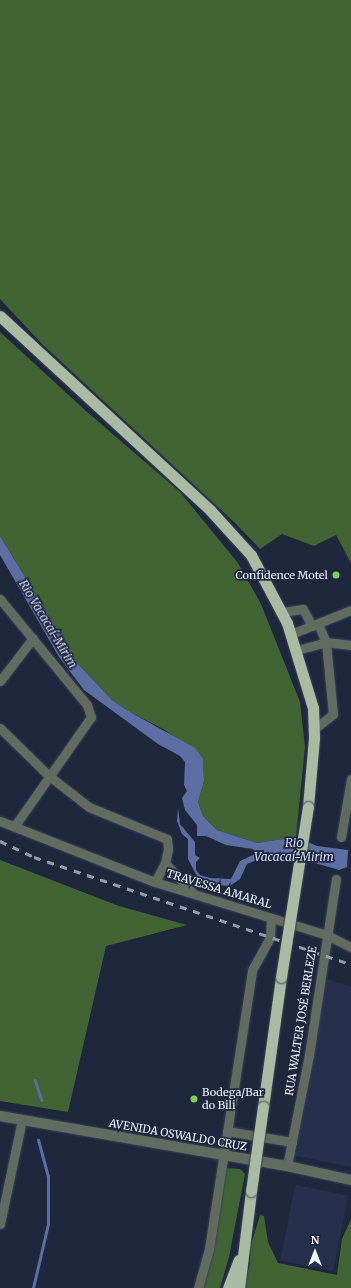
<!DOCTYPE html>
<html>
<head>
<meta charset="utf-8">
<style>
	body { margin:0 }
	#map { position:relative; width:351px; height:1288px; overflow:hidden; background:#1f273d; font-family:Merriweather,serif }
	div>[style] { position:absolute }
	.built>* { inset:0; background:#26304c; transform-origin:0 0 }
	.forest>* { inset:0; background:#416435 }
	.water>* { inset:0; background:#5d6ea2 }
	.stream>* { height:2.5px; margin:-1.25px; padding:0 1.25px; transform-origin:1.25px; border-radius:1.25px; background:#5d6ea2 }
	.roads { filter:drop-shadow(0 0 1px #3c4358) drop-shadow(0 0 1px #3c4358) }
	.minor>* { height:9px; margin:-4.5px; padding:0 4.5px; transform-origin:4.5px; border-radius:4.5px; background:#636b60 }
	.tertiary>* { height:10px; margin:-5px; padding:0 5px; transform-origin:5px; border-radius:5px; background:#636b60 }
	.trunk>* { height:11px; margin:-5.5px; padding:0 5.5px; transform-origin:5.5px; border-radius:5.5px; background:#a9bca3 }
	.rail>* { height:2.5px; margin-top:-1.25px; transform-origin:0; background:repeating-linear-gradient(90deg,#969bac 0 7px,transparent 0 14px) }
	.bridges { filter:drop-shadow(0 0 1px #3c4358) drop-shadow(0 0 1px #3c4358) }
	.trunk-bridge>* { height:11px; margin:-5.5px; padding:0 5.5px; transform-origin:5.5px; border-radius:5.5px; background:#a9bca3 }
	.dots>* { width:11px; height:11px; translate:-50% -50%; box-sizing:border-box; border:2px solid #1f273d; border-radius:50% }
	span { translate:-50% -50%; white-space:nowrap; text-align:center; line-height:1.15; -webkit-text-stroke:3.5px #1f273d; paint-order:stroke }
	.poi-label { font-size:11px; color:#eef2ff }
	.right { translate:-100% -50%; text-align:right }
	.left { translate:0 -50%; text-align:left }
	.street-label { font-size:11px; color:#eef2ff }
	.water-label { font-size:12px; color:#d2defe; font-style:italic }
	.north { position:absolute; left:295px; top:1232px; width:40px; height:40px; -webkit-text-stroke:3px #1f273d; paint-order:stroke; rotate:0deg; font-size:11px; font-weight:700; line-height:16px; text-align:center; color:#eef2ff }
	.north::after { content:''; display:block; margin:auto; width:14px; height:18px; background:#eef2ff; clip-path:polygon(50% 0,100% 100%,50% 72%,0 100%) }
</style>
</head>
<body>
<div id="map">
	<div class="built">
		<i style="clip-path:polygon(324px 978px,351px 987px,351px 1167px,292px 1155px)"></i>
		<i style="left:295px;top:1185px;width:54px;height:77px;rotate:11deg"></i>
	</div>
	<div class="forest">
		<i style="clip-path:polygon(0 0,351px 0,351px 563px,336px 535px,314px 546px,282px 534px,260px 549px,234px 522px,41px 343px,0 299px)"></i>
		<i style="clip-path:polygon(0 332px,86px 411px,180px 492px,238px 563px,261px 604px,300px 702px,305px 747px,296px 837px,257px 843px,217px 830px,203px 816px,198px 802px,204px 781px,203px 759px,165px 730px,130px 712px,112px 700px,78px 664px,0 536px)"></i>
		<i style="clip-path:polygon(0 860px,119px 906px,187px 925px,106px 946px,68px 1112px,0 1101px)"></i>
		<i style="clip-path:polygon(227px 1168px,240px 1169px,245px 1174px,229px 1257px,220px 1288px,199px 1288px,223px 1186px,224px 1171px)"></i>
		<i style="clip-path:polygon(260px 1215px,264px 1216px,268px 1242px,278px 1263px,337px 1275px,342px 1239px,351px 1219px,351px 1288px,244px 1288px,250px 1263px,250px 1248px)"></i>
	</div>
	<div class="water">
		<i style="clip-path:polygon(0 536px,78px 664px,112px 700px,130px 712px,195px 748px,203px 759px,204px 781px,198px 802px,203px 816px,217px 830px,257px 843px,296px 837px,317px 846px,348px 850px,347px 867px,339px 870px,315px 863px,259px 859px,247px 864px,240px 879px,230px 886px,201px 884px,188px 859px,188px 839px,182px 834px,177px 821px,178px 808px,180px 824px,195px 842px,195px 855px,200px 858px,196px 862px,196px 870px,200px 875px,210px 878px,231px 879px,240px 861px,255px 854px,253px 849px,226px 845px,206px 836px,197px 836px,197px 825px,185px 810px,182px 798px,187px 791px,184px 785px,185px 762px,180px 756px,158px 744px,84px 690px,59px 657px,0 555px)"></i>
	</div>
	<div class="stream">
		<i style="left:35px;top:1080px;width:21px;rotate:71deg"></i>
		<i style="left:33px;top:1288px;width:66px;rotate:-76.8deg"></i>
		<i style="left:48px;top:1224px;width:47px;rotate:-90deg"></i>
		<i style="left:48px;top:1177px;width:38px;rotate:-105deg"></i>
	</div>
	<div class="roads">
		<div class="minor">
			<i style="left:0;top:599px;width:137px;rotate:50.6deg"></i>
			<i style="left:87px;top:705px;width:13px;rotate:72deg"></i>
			<i style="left:91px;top:717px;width:134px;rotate:125deg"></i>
			<i style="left:283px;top:612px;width:20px;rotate:-9deg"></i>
			<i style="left:303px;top:609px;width:19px;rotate:62deg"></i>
			<i style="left:291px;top:634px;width:65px;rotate:-21.8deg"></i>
			<i style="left:297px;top:650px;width:30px;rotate:-15deg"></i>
			<i style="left:326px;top:642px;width:25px;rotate:7deg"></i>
			<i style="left:0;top:681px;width:54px;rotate:-52.5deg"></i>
			<i style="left:0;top:728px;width:67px;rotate:44.4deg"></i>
			<i style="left:48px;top:775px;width:52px;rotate:38deg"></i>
			<i style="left:89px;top:807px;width:84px;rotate:22.3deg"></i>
			<i style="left:167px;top:839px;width:10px;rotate:84deg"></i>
			<i style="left:168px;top:849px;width:14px;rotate:102deg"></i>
			<i style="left:165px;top:863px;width:21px;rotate:118deg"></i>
			<i style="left:314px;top:729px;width:24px;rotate:-38deg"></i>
			<i style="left:333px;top:714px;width:72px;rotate:-95.6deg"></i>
			<i style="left:326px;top:642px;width:20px;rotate:-114deg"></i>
			<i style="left:0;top:821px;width:167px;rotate:21.5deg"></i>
			<i style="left:155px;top:882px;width:180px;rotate:17.1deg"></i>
			<i style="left:327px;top:935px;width:27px;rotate:27deg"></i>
			<i style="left:341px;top:837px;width:59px;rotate:-80.2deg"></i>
			<i style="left:165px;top:863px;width:41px;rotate:47deg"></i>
			<i style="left:227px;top:1131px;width:66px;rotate:9.6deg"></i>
			<i style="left:287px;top:1166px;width:113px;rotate:-78.8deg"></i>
			<i style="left:309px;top:1055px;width:178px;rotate:-81.3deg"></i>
			<i style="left:0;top:1224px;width:106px;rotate:-78.1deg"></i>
			<i style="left:198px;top:1288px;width:41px;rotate:-74.2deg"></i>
			<i style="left:209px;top:1249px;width:282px;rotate:-81.2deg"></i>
			<i style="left:252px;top:970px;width:38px;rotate:-61deg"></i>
			<i style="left:270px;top:937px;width:19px;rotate:-87deg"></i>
		</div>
		<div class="tertiary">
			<i style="left:0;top:1116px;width:291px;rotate:9.9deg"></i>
			<i style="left:287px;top:1166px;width:66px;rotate:12.3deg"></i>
		</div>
		<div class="trunk">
			<i style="left:0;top:316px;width:286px;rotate:42.7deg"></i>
			<i style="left:210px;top:510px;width:61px;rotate:47.7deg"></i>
			<i style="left:251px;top:555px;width:77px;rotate:62.1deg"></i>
			<i style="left:287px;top:623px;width:89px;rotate:73deg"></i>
			<i style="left:313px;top:708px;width:30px;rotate:88deg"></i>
			<i style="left:314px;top:738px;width:69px;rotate:95deg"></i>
			<i style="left:263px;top:1107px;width:131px;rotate:-82.1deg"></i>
			<i style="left:228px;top:1288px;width:30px;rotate:-69deg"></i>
			<i style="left:239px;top:1288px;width:98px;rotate:-82.9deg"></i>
		</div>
	</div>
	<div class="rail">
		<i style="left:0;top:841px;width:38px;rotate:25deg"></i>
		<i style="left:34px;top:857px;width:335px;rotate:18.7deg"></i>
	</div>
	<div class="bridges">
		<div class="trunk-bridge">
			<i style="left:281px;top:977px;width:172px;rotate:-81deg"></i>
			<i style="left:251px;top:1191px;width:85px;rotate:-81.9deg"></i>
		</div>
	</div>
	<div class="dots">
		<i style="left:336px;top:575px;background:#78d158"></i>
		<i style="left:194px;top:1099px;background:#78d158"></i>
	</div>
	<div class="poi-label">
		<span class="right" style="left:328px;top:575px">Confidence Motel</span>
		<span class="left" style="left:202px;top:1099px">Bodega/Bar<br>do Bili</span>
	</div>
	<div class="street-label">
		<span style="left:219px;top:889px;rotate:17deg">TRAVESSA AMARAL</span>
		<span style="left:301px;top:1021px;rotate:-81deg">RUA WALTER JOSÉ BERLEZE</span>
		<span style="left:178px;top:1135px;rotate:10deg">AVENIDA OSWALDO CRUZ</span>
	</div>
	<div class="water-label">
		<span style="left:48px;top:624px;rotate:59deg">Rio Vacacaí-Mirim</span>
		<span style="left:294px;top:850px">Rio<br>Vacacaí-Mirim</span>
	</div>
	<div class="north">N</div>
</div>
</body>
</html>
